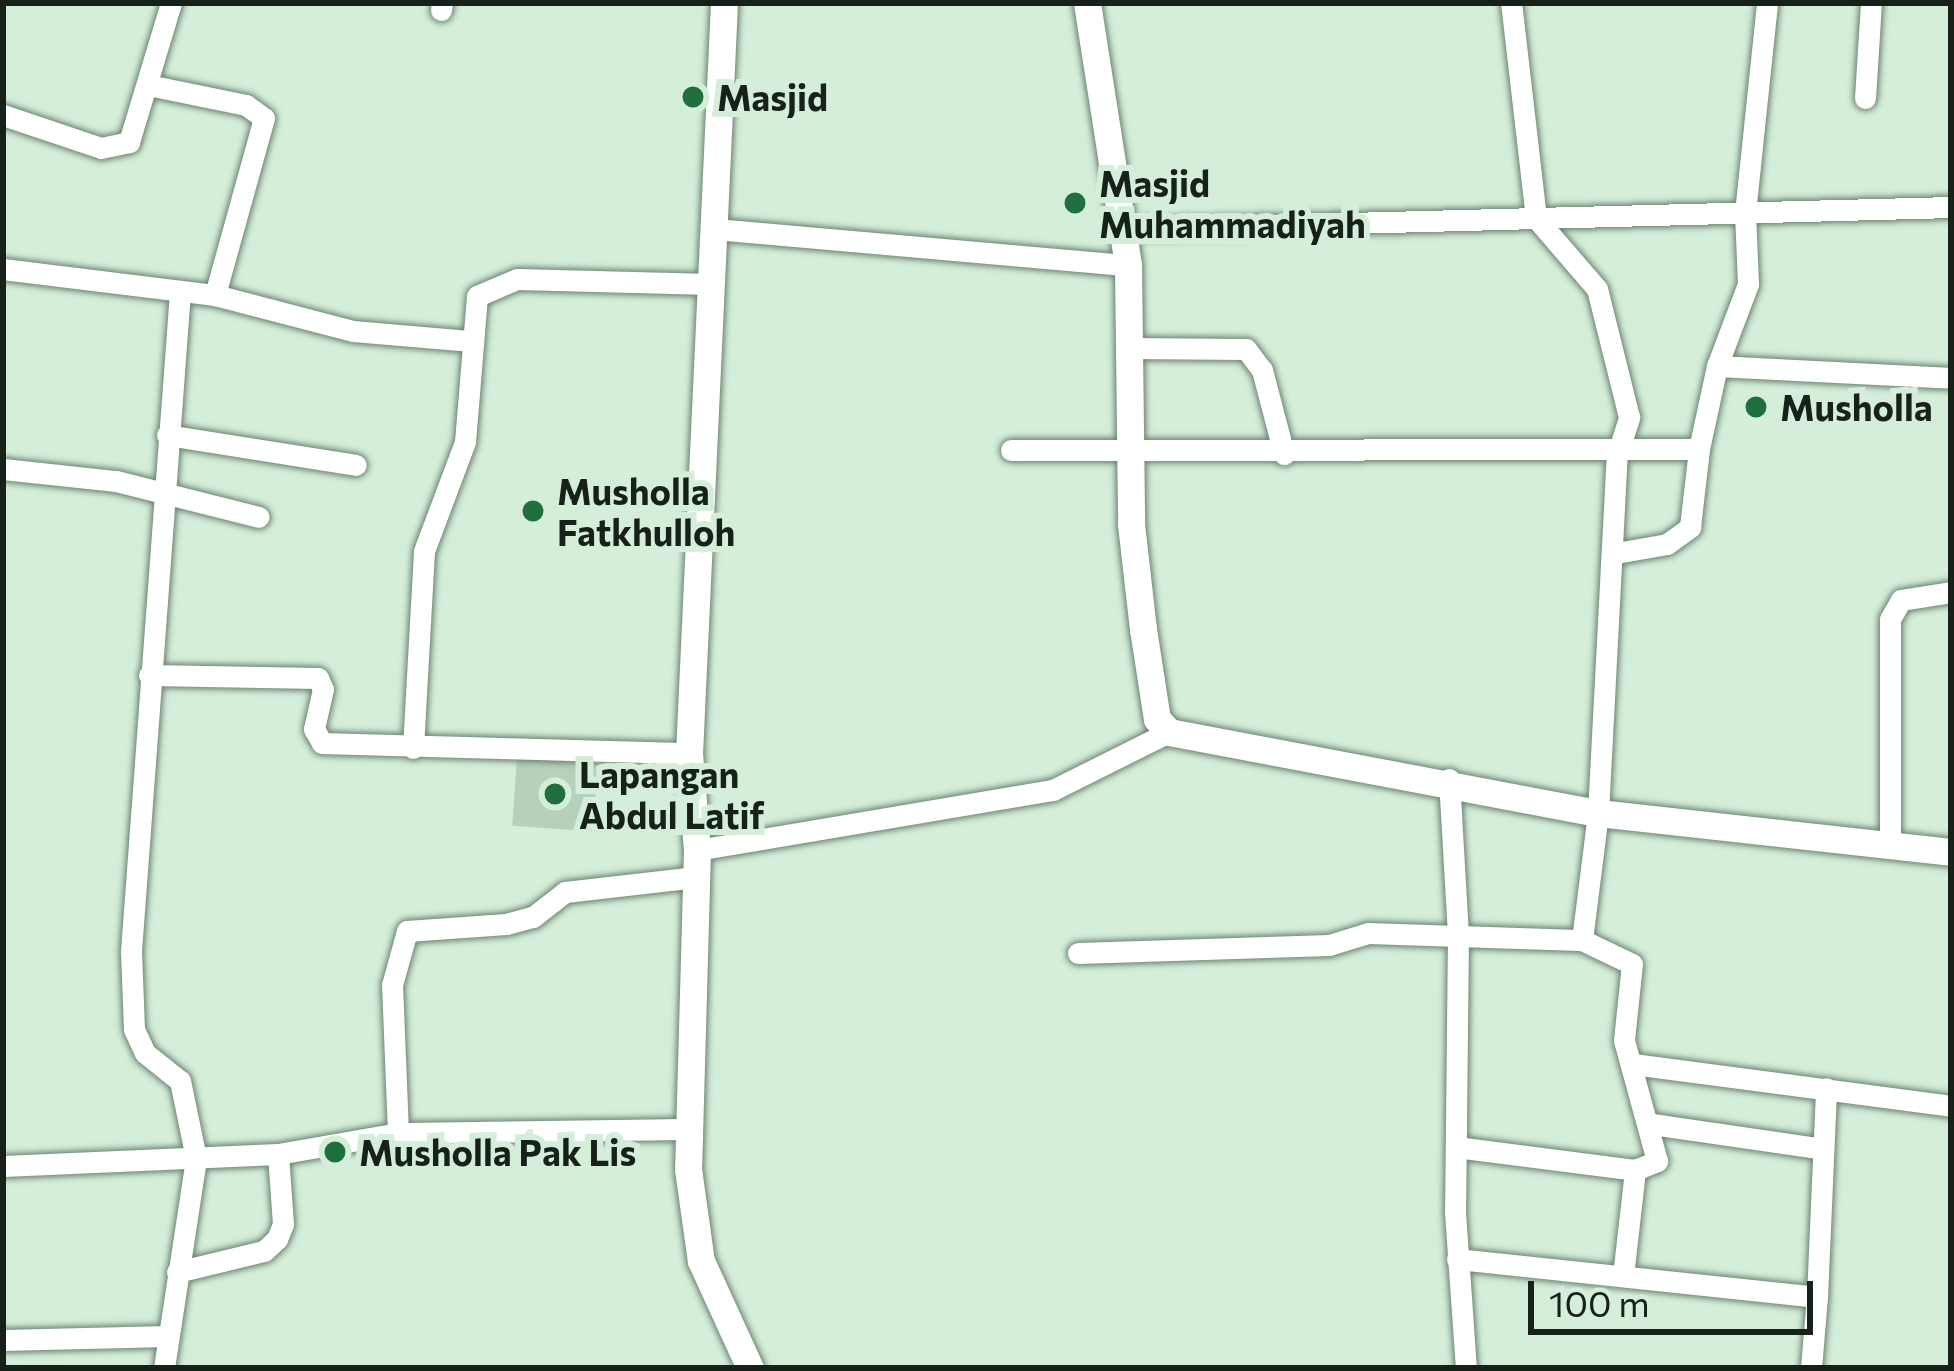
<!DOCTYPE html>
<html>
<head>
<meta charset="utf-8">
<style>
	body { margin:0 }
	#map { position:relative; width:1954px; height:1371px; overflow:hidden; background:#d4eeda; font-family:Commissioner,sans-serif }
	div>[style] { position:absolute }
	.green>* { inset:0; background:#b5d1bc; transform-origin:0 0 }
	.roads { filter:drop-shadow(0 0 3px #6c8472) drop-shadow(0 0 3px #6c8472) }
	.minor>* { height:21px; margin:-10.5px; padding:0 10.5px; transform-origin:10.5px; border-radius:10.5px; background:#fff }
	.tertiary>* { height:27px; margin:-13.5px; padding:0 13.5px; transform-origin:13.5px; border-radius:13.5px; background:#fff }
	.dots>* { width:33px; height:33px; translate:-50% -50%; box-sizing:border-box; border:6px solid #d4eeda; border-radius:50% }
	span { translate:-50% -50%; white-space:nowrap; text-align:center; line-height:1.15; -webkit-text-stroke:12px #d4eeda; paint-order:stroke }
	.poi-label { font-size:36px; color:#172019; font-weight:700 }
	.left { translate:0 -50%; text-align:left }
	.frame { position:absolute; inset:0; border:6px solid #172019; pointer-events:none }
	.scale { position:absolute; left:1528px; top:1281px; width:285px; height:54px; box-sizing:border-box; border:6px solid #172019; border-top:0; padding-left:15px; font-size:36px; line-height:42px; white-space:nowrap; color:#172019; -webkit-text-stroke:9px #d4eeda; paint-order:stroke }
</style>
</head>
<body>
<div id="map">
	<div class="green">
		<i style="left:517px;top:758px;width:81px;height:68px;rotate:4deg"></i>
	</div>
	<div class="roads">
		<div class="minor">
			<i style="left:441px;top:10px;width:7px;rotate:-82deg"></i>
			<i style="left:148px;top:85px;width:100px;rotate:11.5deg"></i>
			<i style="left:246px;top:105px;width:22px;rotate:36deg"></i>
			<i style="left:264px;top:118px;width:184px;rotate:105.5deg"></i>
			<i style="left:1865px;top:98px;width:95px;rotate:-86.4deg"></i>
			<i style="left:3px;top:115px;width:103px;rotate:18.6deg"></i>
			<i style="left:101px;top:148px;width:29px;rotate:-12deg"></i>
			<i style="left:129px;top:142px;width:145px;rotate:-73.2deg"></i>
			<i style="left:714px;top:229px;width:416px;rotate:5deg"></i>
			<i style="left:1123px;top:229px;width:828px;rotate:-1.52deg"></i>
			<i style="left:3px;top:269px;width:214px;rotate:7deg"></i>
			<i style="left:215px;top:295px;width:143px;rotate:14.6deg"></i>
			<i style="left:353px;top:331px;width:116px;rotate:4.9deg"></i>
			<i style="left:1129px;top:348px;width:117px;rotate:0.5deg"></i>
			<i style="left:1246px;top:349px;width:26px;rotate:53deg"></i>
			<i style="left:1262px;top:370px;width:87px;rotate:75.3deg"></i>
			<i style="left:1717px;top:366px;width:234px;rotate:2.9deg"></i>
			<i style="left:167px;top:435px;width:191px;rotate:9deg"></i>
			<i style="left:1011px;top:450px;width:688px;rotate:-0.08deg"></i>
			<i style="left:1699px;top:449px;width:85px;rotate:-77.8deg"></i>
			<i style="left:1717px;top:366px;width:88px;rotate:-69.3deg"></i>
			<i style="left:1748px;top:284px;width:71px;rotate:-92.4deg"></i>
			<i style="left:1745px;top:213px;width:211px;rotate:-84deg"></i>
			<i style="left:3px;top:469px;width:114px;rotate:6.1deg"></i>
			<i style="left:116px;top:481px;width:147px;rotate:14.1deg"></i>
			<i style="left:1616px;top:553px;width:52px;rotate:-10deg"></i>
			<i style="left:1667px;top:544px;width:29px;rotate:-36deg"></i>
			<i style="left:1690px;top:527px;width:79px;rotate:-83.4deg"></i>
			<i style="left:149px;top:675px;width:169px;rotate:1deg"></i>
			<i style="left:318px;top:678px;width:12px;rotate:66deg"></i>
			<i style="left:323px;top:689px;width:41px;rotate:102.7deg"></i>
			<i style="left:314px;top:729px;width:16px;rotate:60deg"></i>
			<i style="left:322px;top:743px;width:367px;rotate:1.6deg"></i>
			<i style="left:413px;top:748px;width:197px;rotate:-86.8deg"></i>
			<i style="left:424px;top:551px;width:116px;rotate:-69.4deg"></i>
			<i style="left:465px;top:442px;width:146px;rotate:-85.3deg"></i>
			<i style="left:477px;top:296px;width:43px;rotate:-23deg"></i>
			<i style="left:517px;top:279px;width:194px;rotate:1.5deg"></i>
			<i style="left:1449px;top:779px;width:154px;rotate:86.7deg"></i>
			<i style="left:1458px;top:933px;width:279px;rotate:90.6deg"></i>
			<i style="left:1455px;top:1212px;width:156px;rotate:86deg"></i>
			<i style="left:1890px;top:847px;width:228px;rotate:-90deg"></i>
			<i style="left:1890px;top:619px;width:22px;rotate:-60deg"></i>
			<i style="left:1901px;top:600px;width:51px;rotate:-9.1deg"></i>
			<i style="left:697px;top:850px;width:361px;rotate:-9.6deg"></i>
			<i style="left:1053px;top:790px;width:130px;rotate:-26.6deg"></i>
			<i style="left:1078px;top:953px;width:251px;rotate:-1.8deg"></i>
			<i style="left:1329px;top:945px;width:41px;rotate:-17.1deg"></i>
			<i style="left:1368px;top:933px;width:214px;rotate:1.9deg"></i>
			<i style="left:1582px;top:940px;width:128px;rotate:-82.8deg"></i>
			<i style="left:1598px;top:813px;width:359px;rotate:-87deg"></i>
			<i style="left:1617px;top:455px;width:40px;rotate:-72deg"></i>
			<i style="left:1629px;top:417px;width:132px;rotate:-104deg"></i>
			<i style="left:1597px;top:289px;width:94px;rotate:-130.7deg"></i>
			<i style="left:1536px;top:218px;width:216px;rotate:-96.6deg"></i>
			<i style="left:1633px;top:1064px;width:321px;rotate:7.5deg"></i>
			<i style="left:1652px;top:1124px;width:173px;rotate:8.3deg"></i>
			<i style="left:398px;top:1133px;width:148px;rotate:-92.3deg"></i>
			<i style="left:392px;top:985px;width:56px;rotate:-74.5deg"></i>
			<i style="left:407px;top:931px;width:99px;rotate:-4deg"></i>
			<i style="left:506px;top:924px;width:28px;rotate:-15deg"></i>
			<i style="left:533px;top:917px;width:41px;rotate:-38deg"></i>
			<i style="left:565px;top:892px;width:132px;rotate:-6.5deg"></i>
			<i style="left:1456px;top:1147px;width:180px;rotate:7.3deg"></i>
			<i style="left:1635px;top:1170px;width:24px;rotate:-22deg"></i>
			<i style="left:1657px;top:1161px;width:125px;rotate:-105.3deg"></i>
			<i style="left:1624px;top:1040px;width:76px;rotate:-84deg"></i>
			<i style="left:1632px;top:964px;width:55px;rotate:-154.4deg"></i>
			<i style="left:3px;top:1166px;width:275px;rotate:-2.5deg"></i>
			<i style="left:278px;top:1154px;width:122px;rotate:-9.9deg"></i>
			<i style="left:398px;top:1133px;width:293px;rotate:-0.8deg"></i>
			<i style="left:1457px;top:1259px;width:362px;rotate:6deg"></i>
			<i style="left:1817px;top:1297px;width:209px;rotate:-87.5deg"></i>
			<i style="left:177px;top:1272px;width:89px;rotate:-13.6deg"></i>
			<i style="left:264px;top:1251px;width:18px;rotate:-43deg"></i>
			<i style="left:277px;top:1239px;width:16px;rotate:-68deg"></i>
			<i style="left:283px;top:1224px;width:70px;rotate:-94.1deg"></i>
			<i style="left:1623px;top:1276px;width:107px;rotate:-83.5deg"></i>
			<i style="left:3px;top:1340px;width:164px;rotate:-1.4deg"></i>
			<i style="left:164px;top:1368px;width:212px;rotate:-81.3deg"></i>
			<i style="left:196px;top:1158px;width:79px;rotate:-101.7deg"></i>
			<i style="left:180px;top:1081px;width:45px;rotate:-141.3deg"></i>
			<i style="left:145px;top:1053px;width:26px;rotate:-115deg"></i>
			<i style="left:134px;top:1029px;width:78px;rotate:-92.2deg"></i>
			<i style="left:131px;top:951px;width:662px;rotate:-85.75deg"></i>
			<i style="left:1811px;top:1368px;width:71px;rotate:-85.2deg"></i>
		</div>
		<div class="tertiary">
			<i style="left:724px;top:3px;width:751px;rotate:92.67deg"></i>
			<i style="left:689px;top:753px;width:97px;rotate:85.3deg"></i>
			<i style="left:697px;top:850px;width:319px;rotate:91.6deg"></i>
			<i style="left:688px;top:1169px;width:93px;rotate:82deg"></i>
			<i style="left:701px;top:1261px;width:118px;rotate:65.4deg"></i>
			<i style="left:1087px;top:3px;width:265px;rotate:81.1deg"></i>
			<i style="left:1128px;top:265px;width:259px;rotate:89.3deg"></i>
			<i style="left:1131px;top:524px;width:106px;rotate:83.5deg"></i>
			<i style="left:1143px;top:629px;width:91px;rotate:81.2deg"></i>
			<i style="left:1157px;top:719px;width:18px;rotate:47deg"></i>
			<i style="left:1169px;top:732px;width:437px;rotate:10.7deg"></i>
			<i style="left:1598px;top:813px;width:355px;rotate:6.3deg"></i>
		</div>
	</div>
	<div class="dots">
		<i style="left:693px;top:97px;background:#206f3f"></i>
		<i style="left:1075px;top:203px;background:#206f3f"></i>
		<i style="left:1756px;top:407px;background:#206f3f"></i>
		<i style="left:533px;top:511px;background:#206f3f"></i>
		<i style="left:555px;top:794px;background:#206f3f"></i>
		<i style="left:335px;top:1152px;background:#206f3f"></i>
	</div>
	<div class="poi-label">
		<span class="left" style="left:717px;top:97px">Masjid</span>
		<span class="left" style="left:1099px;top:203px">Masjid<br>Muhammadiyah</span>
		<span class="left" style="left:1780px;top:407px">Musholla</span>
		<span class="left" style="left:557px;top:511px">Musholla<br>Fatkhulloh</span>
		<span class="left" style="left:579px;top:794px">Lapangan<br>Abdul Latif</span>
		<span class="left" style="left:359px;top:1152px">Musholla Pak Lis</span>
	</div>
	<div class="frame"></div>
	<div class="scale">100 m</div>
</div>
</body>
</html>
